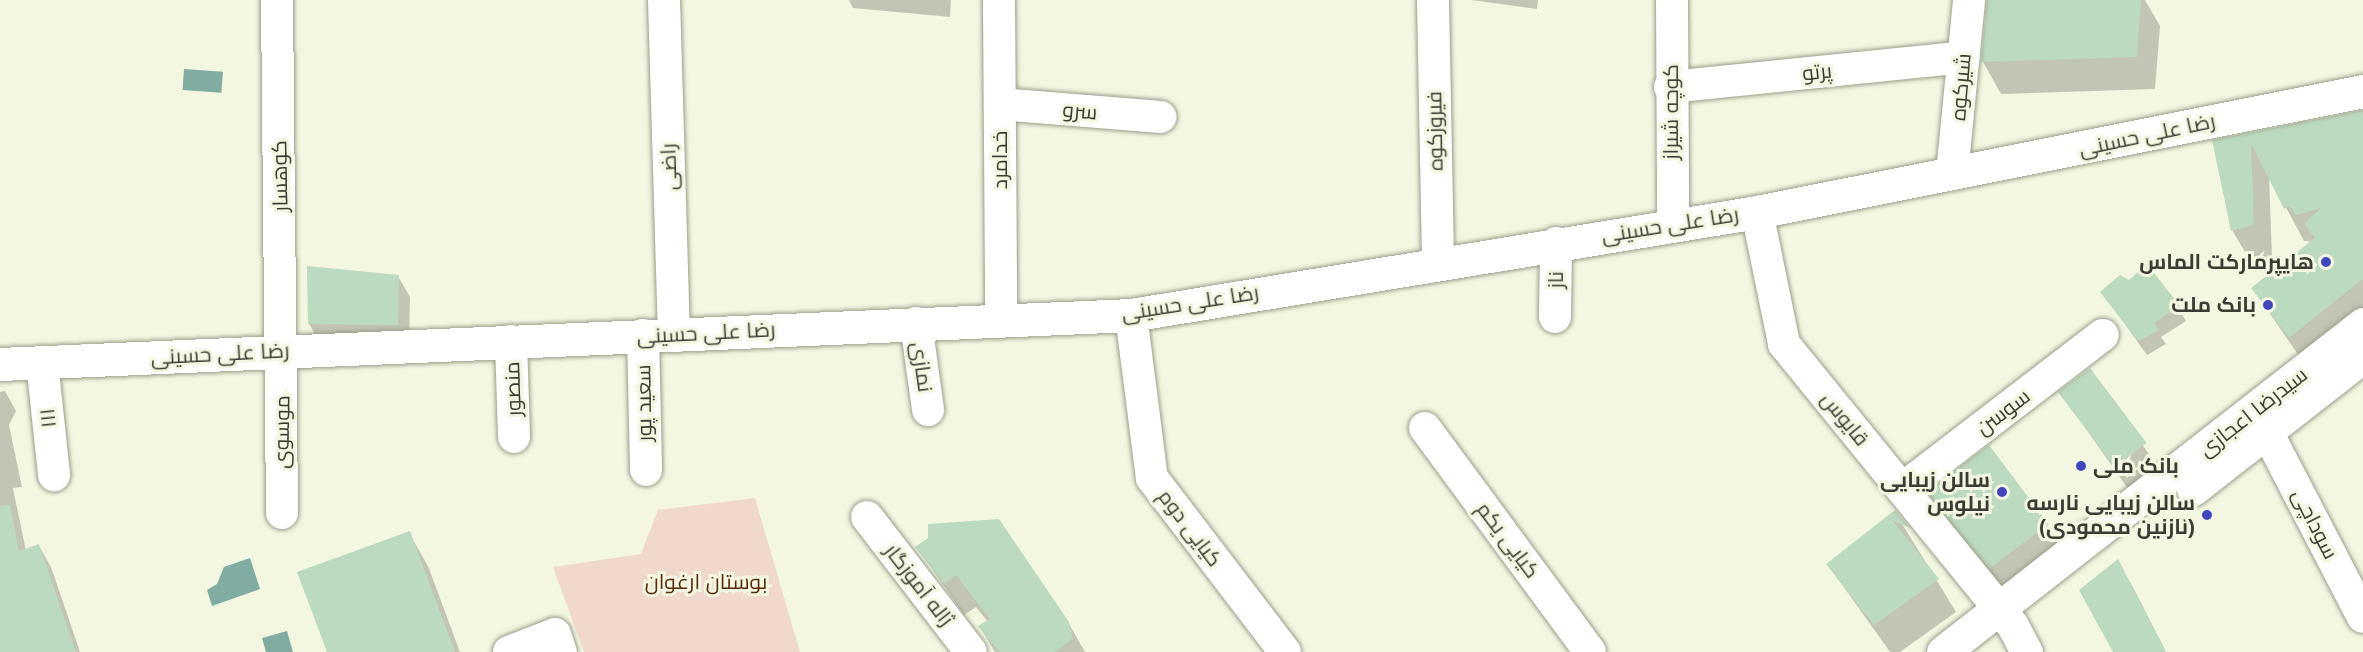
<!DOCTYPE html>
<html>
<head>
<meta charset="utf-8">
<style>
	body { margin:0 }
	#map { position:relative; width:2363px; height:652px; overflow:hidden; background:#f3f7e1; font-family:Arial,Cairo,sans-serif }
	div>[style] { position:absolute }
	.green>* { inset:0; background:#f0d9cc }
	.water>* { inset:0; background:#81aca2; transform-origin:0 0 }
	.shadow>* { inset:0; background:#0003; transform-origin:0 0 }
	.building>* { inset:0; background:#bcdabf; transform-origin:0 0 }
	.roads { filter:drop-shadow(0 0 2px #9a9e8a) drop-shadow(0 0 2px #9a9e8a) }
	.street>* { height:32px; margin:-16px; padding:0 16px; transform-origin:16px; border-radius:16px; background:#fff }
	.secondary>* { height:33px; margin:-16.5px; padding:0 16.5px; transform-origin:16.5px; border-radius:16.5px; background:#fff }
	.dots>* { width:16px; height:16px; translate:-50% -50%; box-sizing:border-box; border:3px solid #f3f7e1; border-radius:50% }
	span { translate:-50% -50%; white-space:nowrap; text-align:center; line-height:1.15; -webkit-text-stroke:6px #f3f7e1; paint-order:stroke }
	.street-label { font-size:21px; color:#3b3c34 }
	.poi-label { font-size:21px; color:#3b3c34; font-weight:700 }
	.right { translate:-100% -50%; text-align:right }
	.left { translate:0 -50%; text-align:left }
	.park-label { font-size:21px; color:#572b09 }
</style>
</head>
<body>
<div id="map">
	<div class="green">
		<i style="clip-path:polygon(755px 498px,800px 652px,584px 652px,553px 567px,641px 554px,658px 510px)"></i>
	</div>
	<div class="water">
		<i style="left:184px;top:69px;width:39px;height:21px;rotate:4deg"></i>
		<i style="clip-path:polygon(250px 558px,260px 589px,212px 606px,207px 590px,217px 584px,224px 567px)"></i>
		<i style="clip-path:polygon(287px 631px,293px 652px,266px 652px,262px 638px)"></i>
	</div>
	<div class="shadow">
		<i style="clip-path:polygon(849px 0,951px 0,950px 17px,853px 8px)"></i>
		<i style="clip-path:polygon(1471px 0,1538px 0,1537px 9px)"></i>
		<i style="clip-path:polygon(1987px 0,2145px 0,2160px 26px,2155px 89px,2001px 94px,1983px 62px)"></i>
		<i style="clip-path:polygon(2363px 112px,2363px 326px,2308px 369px,2253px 289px,2313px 242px,2304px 241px,2269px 176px,2272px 257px,2251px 262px,2232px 230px,2214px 141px)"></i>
		<i style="clip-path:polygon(398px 276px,410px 297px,409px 345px,321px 344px,309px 324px)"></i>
		<i style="clip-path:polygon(2102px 292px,2178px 307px,2186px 321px,2161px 337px,2166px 344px,2147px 355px)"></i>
		<i style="left:2090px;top:370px;width:130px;height:37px;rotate:55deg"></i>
		<i style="clip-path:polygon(5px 391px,16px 411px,9px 425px,22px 487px,13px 488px,26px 551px,39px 546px,51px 567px,80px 652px,4px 652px,0 640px,0 392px)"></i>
		<i style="clip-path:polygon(1929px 493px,2047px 525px,2066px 557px,2011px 596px,1948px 525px)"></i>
		<i style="clip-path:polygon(1895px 512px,1956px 612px,1900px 652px,1890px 652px,1828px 565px)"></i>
		<i style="clip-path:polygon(409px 533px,428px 566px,460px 652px,328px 652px)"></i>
		<i style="clip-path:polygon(917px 547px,1068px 622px,1085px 652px,995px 652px,980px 627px,988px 622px,976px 607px,964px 615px)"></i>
		<i style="clip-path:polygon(2118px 561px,2136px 593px,2166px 652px,2114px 652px)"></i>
	</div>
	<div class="building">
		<i style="clip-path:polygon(1987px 0,2141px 0,2137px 57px,1981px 62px)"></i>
		<i style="clip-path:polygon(2363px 110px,2363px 279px,2289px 338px,2251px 288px,2315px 238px,2304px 224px,2321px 208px,2296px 215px,2290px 206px,2284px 209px,2251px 143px,2254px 225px,2231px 231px,2212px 140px)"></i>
		<i style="clip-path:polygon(2147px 264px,2180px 306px,2154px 323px,2159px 330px,2138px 341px,2100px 292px,2120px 275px,2129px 280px)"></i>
		<i style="clip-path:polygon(307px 266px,399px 275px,398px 325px,308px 324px)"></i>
		<i style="left:2090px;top:368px;width:94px;height:40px;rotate:53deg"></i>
		<i style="left:1989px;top:445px;width:99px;height:78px;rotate:53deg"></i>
		<i style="clip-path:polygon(10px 505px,19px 551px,39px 544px,76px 652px,0 652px,0 506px)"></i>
		<i style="clip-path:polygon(1895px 510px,1910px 528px,1892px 520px,1939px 579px,1874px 625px,1826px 564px)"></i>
		<i style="clip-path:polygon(999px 519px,1069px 622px,1073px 638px,1055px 652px,999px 652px,978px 626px,990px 619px,956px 575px,944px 584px,915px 547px,928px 538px,928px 524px)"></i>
		<i style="clip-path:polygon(410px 531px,455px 652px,327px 652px,297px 572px)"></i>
		<i style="clip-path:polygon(2118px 559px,2166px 652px,2113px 652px,2079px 590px)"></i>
	</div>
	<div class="roads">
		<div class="street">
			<i style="left:277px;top:0;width:513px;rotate:89.44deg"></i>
			<i style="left:664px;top:0;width:334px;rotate:88.3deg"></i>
			<i style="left:999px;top:0;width:319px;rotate:89.6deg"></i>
			<i style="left:1433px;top:0;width:262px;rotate:88.9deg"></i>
			<i style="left:1672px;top:0;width:223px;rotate:89.7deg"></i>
			<i style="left:1670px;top:87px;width:295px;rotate:-5.8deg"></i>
			<i style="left:1000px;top:104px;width:161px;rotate:4.6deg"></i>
			<i style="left:1952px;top:174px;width:175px;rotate:-84.4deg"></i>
			<i style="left:1757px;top:212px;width:135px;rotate:78.4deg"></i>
			<i style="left:1784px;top:344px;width:363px;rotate:50.9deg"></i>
			<i style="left:2013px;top:626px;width:30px;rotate:62deg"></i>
			<i style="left:1131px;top:315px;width:164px;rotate:82.7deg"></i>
			<i style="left:1152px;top:478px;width:219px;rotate:52.6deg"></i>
			<i style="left:1555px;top:317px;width:74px;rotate:-89.2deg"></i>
			<i style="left:916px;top:323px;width:88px;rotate:82.1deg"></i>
			<i style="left:643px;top:335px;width:135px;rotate:88.7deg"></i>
			<i style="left:511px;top:341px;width:96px;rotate:88.2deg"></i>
			<i style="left:42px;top:362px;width:114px;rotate:83.9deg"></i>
			<i style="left:1425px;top:428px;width:278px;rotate:53.6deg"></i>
			<i style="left:2267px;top:432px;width:208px;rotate:62.6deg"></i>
			<i style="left:1902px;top:489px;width:253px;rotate:-37.5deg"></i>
			<i style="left:867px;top:517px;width:170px;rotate:52.4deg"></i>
			<i style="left:509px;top:652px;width:49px;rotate:-21.4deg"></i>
			<i style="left:555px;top:634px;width:19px;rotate:72deg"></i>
		</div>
		<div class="secondary">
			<i style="left:0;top:364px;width:1132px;rotate:-2.48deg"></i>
			<i style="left:1131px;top:315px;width:634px;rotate:-9.34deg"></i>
			<i style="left:1757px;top:212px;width:618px;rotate:-11.29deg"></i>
			<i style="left:2193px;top:489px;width:216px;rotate:-38deg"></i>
			<i style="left:1943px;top:652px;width:533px;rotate:-37.99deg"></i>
		</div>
	</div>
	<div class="dots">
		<i style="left:2326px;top:262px;background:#4047bc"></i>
		<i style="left:2268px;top:305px;background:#4047bc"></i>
		<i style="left:2081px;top:466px;background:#4047bc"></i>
		<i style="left:2002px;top:492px;background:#4047bc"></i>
		<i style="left:2207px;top:515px;background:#4047bc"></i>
	</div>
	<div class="street-label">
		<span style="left:1817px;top:72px;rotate:-6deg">پرتو</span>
		<span style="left:1961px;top:87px;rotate:-85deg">شیرکوه</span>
		<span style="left:1080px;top:111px;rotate:5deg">سرو</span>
		<span style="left:1671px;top:112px;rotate:-90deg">کوچه شیراز</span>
		<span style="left:1435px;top:131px;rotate:-91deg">فیروزکوه</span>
		<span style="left:2147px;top:135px;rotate:-12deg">رضا علی حسینی</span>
		<span style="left:1000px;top:160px;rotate:-90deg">خدامرد</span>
		<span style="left:669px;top:167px;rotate:-92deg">راضی</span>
		<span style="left:280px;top:176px;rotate:-91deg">کوهسار</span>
		<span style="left:1670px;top:225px;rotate:-9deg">رضا علی حسینی</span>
		<span style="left:1556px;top:280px;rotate:-90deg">ناز</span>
		<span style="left:1190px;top:303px;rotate:-9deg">رضا علی حسینی</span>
		<span style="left:706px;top:333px;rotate:-3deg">رضا علی حسینی</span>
		<span style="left:220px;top:354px;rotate:-3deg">رضا علی حسینی</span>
		<span style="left:922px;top:367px;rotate:82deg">نمازی</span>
		<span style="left:513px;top:389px;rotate:-92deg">منصور</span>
		<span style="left:644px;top:403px;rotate:-91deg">سعید پور</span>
		<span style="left:2003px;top:412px;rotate:-37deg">سوسن</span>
		<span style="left:2253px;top:412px;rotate:-38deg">سیدرضا اعجازی</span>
		<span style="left:48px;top:418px;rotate:-96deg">۱۱۱</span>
		<span style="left:1845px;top:419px;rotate:51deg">قایوس</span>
		<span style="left:282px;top:432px;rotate:-89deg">موسوی</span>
		<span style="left:2315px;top:524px;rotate:63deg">سوداچی</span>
		<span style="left:1190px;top:528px;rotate:53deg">کیایی دوم</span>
		<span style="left:1508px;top:540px;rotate:53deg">کیایی یکم</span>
		<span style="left:919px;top:585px;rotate:52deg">ژاله آموزگار</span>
	</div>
	<div class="poi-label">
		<span class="right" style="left:2314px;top:262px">هایپرمارکت الماس</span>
		<span class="right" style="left:2256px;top:305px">بانک ملت</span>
		<span class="left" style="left:2093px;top:466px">بانک ملی</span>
		<span class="right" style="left:1990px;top:492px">سالن زیبایی<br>نیلوس</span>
		<span class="right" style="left:2195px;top:515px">سالن زیبایی نارسه<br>(نازنین محمودی)</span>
	</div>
	<div class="park-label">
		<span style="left:706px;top:582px">بوستان ارغوان</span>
	</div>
</div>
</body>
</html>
